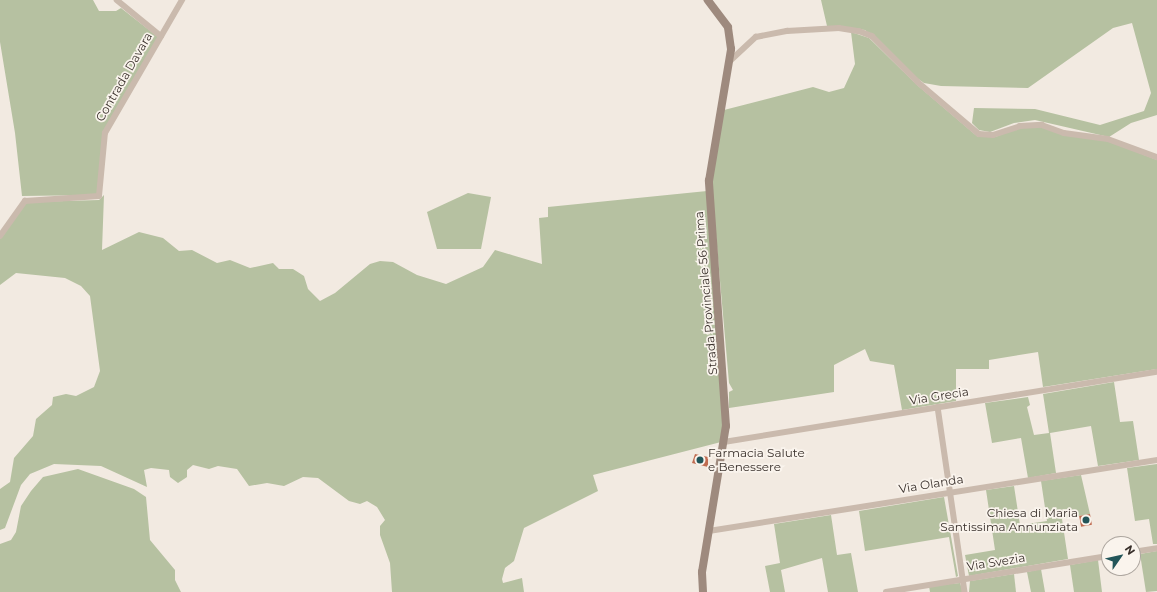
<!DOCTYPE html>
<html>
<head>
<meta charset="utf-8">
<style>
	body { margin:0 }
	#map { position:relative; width:1157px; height:592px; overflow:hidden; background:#f2eae1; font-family:Montserrat,sans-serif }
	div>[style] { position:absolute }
	.green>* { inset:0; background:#b6c1a1 }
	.building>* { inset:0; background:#c06c51; transform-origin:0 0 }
	.street>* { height:5.5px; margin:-2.75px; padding:0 2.75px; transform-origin:2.75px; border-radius:2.75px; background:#cabaad }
	.secondary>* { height:8px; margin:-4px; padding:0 4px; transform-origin:4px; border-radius:4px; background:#9e8a7e }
	.dots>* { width:11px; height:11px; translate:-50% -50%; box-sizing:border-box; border:2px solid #faf4ed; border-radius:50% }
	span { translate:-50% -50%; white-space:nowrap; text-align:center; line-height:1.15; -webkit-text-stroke:3.5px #faf4ed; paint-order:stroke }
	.street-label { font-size:12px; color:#39302b }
	.poi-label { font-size:12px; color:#39302b }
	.left { translate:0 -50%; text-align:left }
	.right { translate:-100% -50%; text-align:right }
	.north { position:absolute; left:1101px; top:536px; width:40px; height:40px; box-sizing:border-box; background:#faf4ed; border:1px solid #ada69f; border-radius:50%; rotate:56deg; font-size:11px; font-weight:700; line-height:16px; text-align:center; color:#39302b }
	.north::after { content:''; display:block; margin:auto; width:14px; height:18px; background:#225559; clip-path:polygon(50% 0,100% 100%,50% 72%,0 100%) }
</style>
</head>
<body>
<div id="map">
	<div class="green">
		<i style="clip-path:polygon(0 0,93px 0,99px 11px,116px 11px,121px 8px,158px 37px,107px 126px,101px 189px,96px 195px,22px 196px,15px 133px,0 42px)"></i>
		<i style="clip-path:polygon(821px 0,1157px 0,1157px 115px,1131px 123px,1109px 137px,1035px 120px,1014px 123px,990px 132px,979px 130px,972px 123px,974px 108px,1035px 109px,1100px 125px,1144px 111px,1151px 93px,1132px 23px,1113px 28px,1028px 88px,941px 86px,924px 83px,917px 78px,865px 30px,827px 26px)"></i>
		<i style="clip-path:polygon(851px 32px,869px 38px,917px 85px,978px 137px,995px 137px,1020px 128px,1041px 127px,1111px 142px,1157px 160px,1157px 369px,1043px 387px,1038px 352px,989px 360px,989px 369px,956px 369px,956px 401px,902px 410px,894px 365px,870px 361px,865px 349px,834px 365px,834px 392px,729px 408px,729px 392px,733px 390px,729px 383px,713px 201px,712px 165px,724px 110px,813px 87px,829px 92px,844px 88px,855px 64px)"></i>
		<i style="clip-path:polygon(707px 191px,723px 420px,721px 442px,593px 475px,598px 491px,524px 528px,514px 561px,505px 568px,502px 579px,503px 583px,522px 578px,524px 592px,392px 592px,390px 563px,380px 535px,380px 526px,385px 520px,377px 507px,367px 501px,360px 504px,349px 501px,318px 478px,303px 477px,284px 486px,267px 483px,249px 486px,237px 469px,218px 466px,209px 469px,193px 465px,187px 470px,187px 477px,178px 483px,170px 477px,169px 470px,151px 468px,144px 470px,147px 487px,101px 466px,54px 464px,30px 474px,21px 485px,5px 528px,0 530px,0 489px,10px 482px,14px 458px,33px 436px,36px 419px,52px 405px,53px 397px,66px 394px,76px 396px,94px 387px,100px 371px,90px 296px,81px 286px,65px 278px,16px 273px,0 285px,0 239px,21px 205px,30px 202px,99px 200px,104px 195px,102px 250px,139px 232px,163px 238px,179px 251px,192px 250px,217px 263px,230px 260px,250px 268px,273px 263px,279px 269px,293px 269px,304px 276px,308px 289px,320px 301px,335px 293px,370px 264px,380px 261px,393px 262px,417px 275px,446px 284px,483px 267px,495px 250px,542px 264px,539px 218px,548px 217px,548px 207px)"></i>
		<i style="clip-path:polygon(468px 193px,491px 197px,481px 249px,437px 249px,427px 212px)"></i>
		<i style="clip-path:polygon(1114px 382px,1120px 422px,1133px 421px,1139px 460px,1098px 466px,1091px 426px,1050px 433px,1056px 473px,1028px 478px,1021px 438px,992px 443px,985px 403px,1028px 397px,1030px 405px,1027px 407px,1034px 435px,1049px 433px,1043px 394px)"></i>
		<i style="clip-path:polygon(1157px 464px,1157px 544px,1153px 544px,1149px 519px,1135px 521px,1127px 468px)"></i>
		<i style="clip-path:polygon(78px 469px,134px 489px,146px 497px,150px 540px,175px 570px,175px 580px,181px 592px,0 592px,0 544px,11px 540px,16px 532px,21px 506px,31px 491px,43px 477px)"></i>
		<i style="clip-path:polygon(1081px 475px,1090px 514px,1062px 519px,1068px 559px,969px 576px,965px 555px,995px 550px,986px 490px,1014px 486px,1020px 525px,1047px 521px,1041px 481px)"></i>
		<i style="clip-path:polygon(944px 497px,958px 576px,956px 577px,949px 537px,865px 551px,859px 511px)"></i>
		<i style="clip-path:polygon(831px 515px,837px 555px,851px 553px,858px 592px,828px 592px,822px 558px,781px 570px,785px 592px,770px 592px,765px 566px,780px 563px,774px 524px)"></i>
		<i style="clip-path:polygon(1157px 551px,1157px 591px,1146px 592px,1140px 554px)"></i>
		<i style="clip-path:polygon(1098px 560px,1102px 592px,1074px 592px,1070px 565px)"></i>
		<i style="clip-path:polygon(1041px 569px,1045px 592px,1031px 592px,1027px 572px)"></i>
		<i style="clip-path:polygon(1014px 574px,1016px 592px,969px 592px,970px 581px)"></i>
		<i style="clip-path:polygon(960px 583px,963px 592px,930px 592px,929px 586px)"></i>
	</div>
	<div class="building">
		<i style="clip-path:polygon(695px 454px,708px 457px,708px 467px,692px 463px)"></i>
		<i style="left:1090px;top:514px;width:11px;height:11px;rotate:80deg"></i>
	</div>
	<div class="street">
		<i style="left:117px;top:0;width:57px;rotate:39.3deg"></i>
		<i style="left:730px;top:61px;width:35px;rotate:-43deg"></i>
		<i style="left:756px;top:37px;width:32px;rotate:-11deg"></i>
		<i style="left:787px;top:31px;width:52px;rotate:-3.3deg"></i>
		<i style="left:839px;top:28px;width:20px;rotate:9deg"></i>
		<i style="left:859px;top:31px;width:14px;rotate:21deg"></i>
		<i style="left:872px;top:36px;width:65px;rotate:45deg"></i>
		<i style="left:918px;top:82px;width:80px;rotate:40.4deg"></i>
		<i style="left:979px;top:134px;width:14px;rotate:4deg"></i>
		<i style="left:993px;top:135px;width:28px;rotate:-18deg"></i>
		<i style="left:1020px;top:126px;width:22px;rotate:-3deg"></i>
		<i style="left:1042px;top:125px;width:23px;rotate:20deg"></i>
		<i style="left:1064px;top:133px;width:44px;rotate:7.8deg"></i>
		<i style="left:1108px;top:139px;width:52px;rotate:20.2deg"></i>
		<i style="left:0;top:236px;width:43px;rotate:-54.5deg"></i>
		<i style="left:25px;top:201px;width:74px;rotate:-3.9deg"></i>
		<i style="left:99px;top:196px;width:63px;rotate:-84.6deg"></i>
		<i style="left:105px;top:133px;width:154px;rotate:-59.9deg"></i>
		<i style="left:938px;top:407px;width:187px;rotate:81.7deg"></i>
		<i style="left:724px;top:442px;width:439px;rotate:-9.2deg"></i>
		<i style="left:709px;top:531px;width:454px;rotate:-9deg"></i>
		<i style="left:1133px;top:552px;width:24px;rotate:-9deg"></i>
		<i style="left:886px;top:592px;width:226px;rotate:-9.2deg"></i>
	</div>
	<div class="secondary">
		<i style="left:703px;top:592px;width:20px;rotate:-93deg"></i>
		<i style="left:702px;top:572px;width:148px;rotate:-80.7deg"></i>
		<i style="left:726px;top:426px;width:246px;rotate:-94deg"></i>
		<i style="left:709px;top:181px;width:134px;rotate:-80.5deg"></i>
		<i style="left:731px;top:49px;width:22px;rotate:-98deg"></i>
		<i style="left:728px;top:27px;width:34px;rotate:-127deg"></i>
	</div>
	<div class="dots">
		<i style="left:700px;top:460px;background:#225559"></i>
		<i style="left:1086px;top:520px;background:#225559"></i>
	</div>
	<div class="street-label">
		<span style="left:124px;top:77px;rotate:-60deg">Contrada Davara</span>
		<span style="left:706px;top:293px;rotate:-95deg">Strada Provinciale 56 Prima</span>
		<span style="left:939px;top:396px;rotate:-9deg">Via Grecia</span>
		<span style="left:931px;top:484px;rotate:-9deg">Via Olanda</span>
		<span style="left:996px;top:562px;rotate:-9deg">Via Svezia</span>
	</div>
	<div class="poi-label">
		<span class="left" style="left:708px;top:460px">Farmacia Salute<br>e Benessere</span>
		<span class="right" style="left:1078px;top:520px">Chiesa di Maria<br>Santissima Annunziata</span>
	</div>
	<div class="north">N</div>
</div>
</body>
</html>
